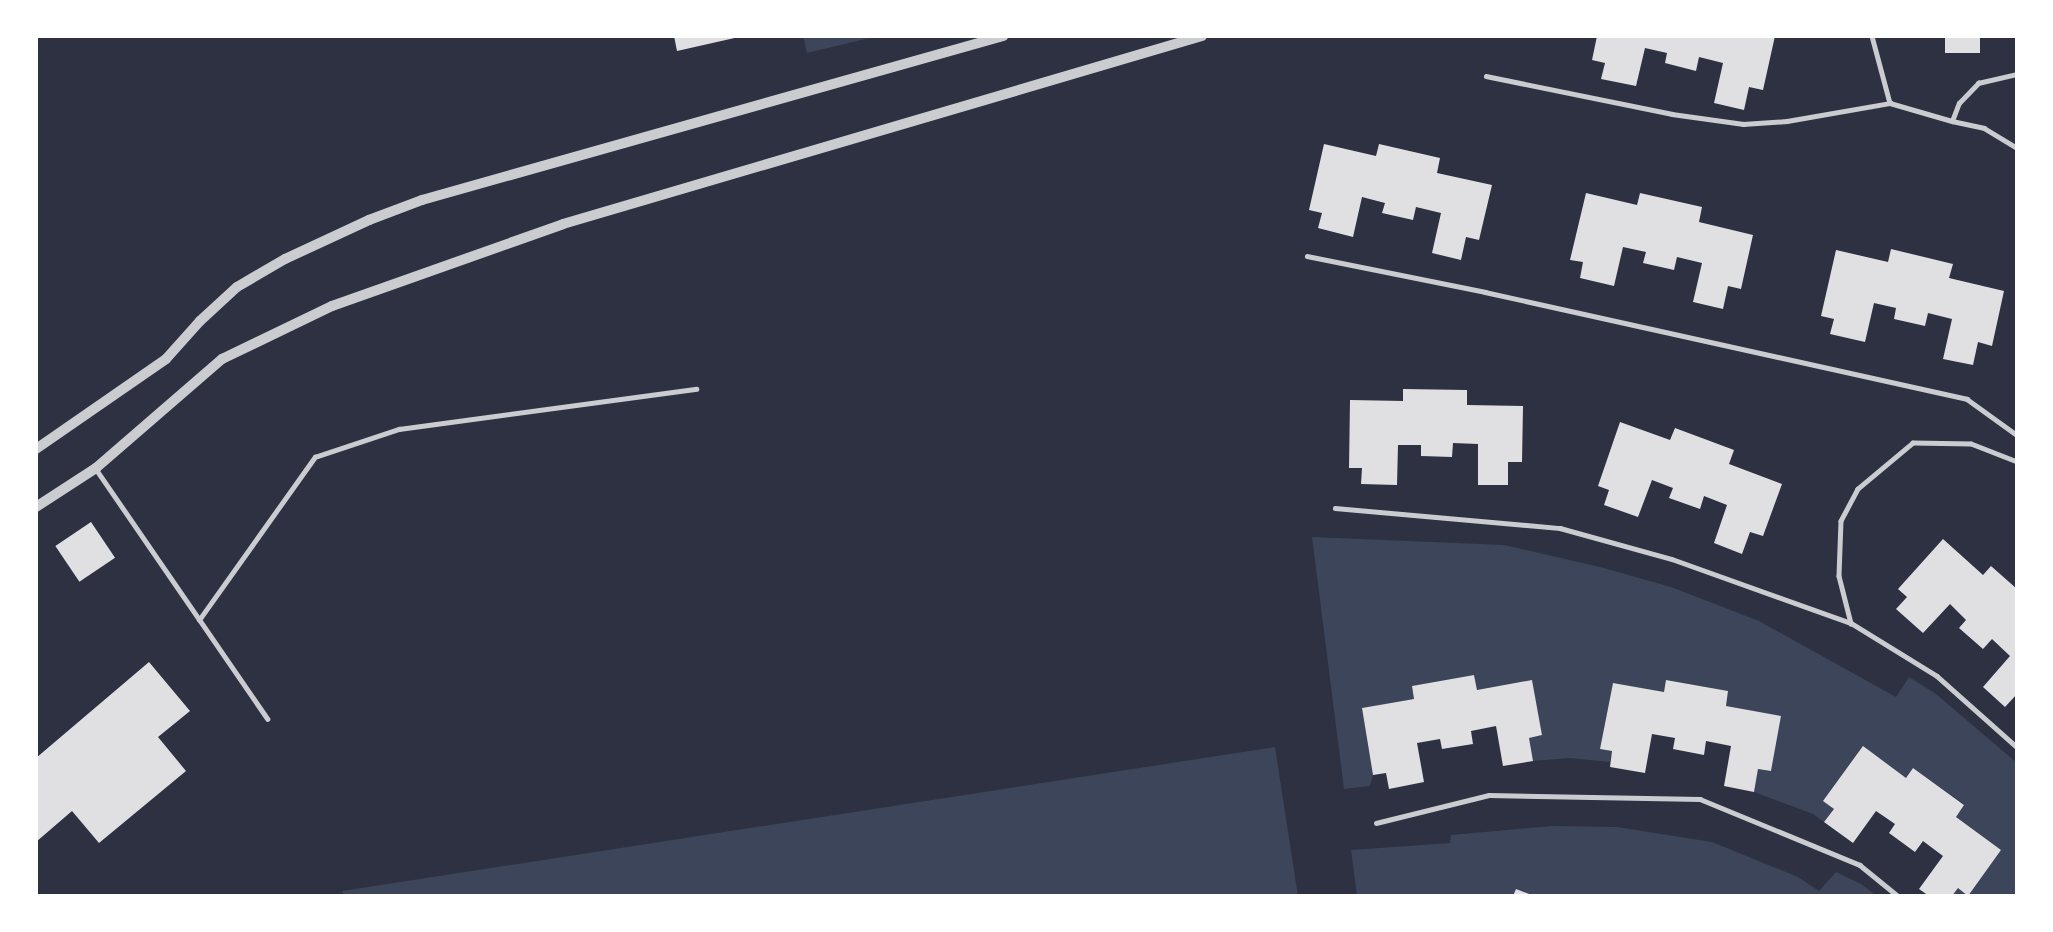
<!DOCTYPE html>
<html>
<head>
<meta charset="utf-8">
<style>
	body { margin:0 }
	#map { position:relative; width:2053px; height:932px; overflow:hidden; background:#2d3142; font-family:Commissioner,sans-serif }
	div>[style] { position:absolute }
	.green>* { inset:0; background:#3c4559 }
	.building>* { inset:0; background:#e0e0e3; transform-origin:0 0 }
	.service>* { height:4.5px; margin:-2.25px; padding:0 2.25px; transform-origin:2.25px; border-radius:2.25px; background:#caccd0 }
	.tertiary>* { height:10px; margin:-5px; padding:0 5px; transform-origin:5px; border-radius:5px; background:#caccd0 }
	span { translate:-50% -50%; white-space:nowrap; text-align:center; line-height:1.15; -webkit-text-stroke:4.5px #fff; paint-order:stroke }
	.frame { position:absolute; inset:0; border:38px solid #fff; pointer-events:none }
</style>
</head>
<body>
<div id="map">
	<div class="green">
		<i style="clip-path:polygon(803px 36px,878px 36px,807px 53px)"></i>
		<i style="clip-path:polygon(1312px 537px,1504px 545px,1600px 567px,1671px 587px,1759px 621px,1896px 697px,1909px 677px,1936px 694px,2017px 763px,2017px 896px,1952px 896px,1958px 888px,1968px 895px,2001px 850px,1956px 817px,1964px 804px,1913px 768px,1906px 778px,1863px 747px,1824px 801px,1834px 809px,1824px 822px,1813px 814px,1754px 792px,1758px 769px,1771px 771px,1781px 716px,1726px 706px,1728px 691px,1667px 680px,1664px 692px,1613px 683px,1600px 749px,1612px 751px,1610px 762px,1570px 758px,1533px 761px,1529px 738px,1542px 735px,1532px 680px,1477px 690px,1474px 675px,1412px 686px,1414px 699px,1362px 708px,1373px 775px,1370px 786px,1344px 789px)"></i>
		<i style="clip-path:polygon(1275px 747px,1298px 896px,344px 896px,342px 891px)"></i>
		<i style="clip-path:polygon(1552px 826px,1617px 827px,1712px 842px,1798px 877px,1819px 891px,1836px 872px,1861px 884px,1877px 896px,1571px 894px,1537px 896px,1516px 889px,1513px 896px,1357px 896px,1351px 850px,1450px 843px,1451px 835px)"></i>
	</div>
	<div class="building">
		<i style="clip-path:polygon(674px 36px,739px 36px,739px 37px,677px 51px)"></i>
		<i style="clip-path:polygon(1597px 36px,1775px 36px,1763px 90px,1749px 87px,1744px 110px,1714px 103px,1723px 63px,1699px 57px,1696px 71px,1665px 63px,1667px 53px,1645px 48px,1636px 86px,1601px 79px,1605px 63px,1592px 60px)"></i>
		<i style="left:1945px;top:36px;width:35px;height:17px"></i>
		<i style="clip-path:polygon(1324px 144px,1376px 156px,1379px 144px,1440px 158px,1437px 173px,1492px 185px,1479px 240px,1466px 237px,1461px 260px,1432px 253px,1441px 213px,1416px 207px,1413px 220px,1382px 213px,1385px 203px,1362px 197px,1353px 237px,1318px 228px,1322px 213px,1309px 210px)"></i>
		<i style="clip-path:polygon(1586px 193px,1637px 205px,1640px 193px,1702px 207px,1699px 222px,1753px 235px,1741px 289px,1728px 286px,1723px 309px,1693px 302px,1702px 263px,1677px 257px,1674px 270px,1643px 263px,1646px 252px,1623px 247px,1614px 286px,1580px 278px,1583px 262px,1570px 260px)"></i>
		<i style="clip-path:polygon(1891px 249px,1953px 264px,1949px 278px,2004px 291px,1992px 346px,1978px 342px,1973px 365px,1943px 359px,1952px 319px,1928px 313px,1925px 326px,1894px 319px,1896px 308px,1874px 303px,1865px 342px,1830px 334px,1834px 319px,1821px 316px,1836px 250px,1888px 262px)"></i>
		<i style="clip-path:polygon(1403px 389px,1467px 390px,1467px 405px,1523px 406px,1522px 462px,1508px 462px,1508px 485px,1478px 485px,1478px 444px,1453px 443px,1452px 457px,1421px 456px,1421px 445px,1398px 445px,1397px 485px,1361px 484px,1362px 468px,1349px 468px,1350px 400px,1403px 401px)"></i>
		<i style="clip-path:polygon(1620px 422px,1670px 440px,1675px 428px,1734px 450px,1729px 464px,1782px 484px,1763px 536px,1750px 532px,1742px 554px,1714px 543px,1727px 505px,1704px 496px,1700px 509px,1669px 498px,1673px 488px,1652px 480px,1638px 517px,1604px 505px,1609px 490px,1598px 486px)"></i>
		<i style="left:91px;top:522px;width:43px;height:43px;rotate:56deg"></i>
		<i style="clip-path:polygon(1943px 539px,1983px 575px,1991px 566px,2017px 589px,2017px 694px,2005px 707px,1983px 687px,2010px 656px,1992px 639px,1983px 649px,1959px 628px,1966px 620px,1950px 604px,1923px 633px,1896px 609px,1907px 597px,1898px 589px)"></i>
		<i style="clip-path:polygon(149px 662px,190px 711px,158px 737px,186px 771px,99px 843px,72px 811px,36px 842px,36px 758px)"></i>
		<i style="clip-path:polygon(1474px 675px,1477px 690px,1532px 680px,1542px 735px,1529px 738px,1533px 761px,1503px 766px,1496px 726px,1471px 731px,1473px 744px,1442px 749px,1440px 739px,1417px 743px,1424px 782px,1389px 789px,1386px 773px,1373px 775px,1362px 708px,1414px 699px,1412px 686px)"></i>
		<i style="clip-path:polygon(1666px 680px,1728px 691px,1726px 706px,1781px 716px,1771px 771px,1758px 769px,1754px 792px,1724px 786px,1731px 746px,1706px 741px,1704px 755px,1673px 749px,1675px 738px,1652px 734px,1645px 773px,1610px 767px,1612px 751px,1600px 749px,1613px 683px,1664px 692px)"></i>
		<i style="clip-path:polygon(1863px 746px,1906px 778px,1913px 768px,1964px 805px,1956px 817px,2001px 850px,1968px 896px,1958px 888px,1952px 896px,1929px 896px,1919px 889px,1943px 856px,1923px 841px,1915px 852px,1889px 833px,1895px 824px,1876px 811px,1853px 843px,1824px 822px,1834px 809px,1823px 801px)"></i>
		<i style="clip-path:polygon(1516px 889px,1535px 896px,1513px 896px)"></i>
	</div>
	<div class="service">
		<i style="left:1872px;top:36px;width:69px;rotate:75deg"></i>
		<i style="left:1486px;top:76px;width:190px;rotate:11.5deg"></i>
		<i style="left:1672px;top:114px;width:72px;rotate:8deg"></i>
		<i style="left:1743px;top:124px;width:44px;rotate:-3.9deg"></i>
		<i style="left:1787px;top:121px;width:105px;rotate:-9.9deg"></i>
		<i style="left:1890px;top:103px;width:65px;rotate:16.2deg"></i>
		<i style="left:1952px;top:121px;width:33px;rotate:12deg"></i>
		<i style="left:1984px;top:128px;width:39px;rotate:31deg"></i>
		<i style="left:1952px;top:121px;width:19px;rotate:-69deg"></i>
		<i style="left:1959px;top:103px;width:28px;rotate:-46deg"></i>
		<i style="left:1978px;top:83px;width:40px;rotate:-13deg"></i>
		<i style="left:1307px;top:256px;width:182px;rotate:11.4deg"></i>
		<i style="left:1485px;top:292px;width:494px;rotate:12.5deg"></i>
		<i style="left:1967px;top:399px;width:62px;rotate:35.8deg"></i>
		<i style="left:2017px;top:462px;width:49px;rotate:-158.6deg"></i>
		<i style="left:1971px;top:444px;width:58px;rotate:-179deg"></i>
		<i style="left:1913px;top:443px;width:72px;rotate:140.1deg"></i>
		<i style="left:1858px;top:489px;width:36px;rotate:118deg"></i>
		<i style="left:1841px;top:521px;width:55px;rotate:92.1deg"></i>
		<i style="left:1839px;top:576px;width:49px;rotate:75.7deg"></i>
		<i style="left:1851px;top:623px;width:101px;rotate:31.6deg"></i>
		<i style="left:1937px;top:676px;width:107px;rotate:41.6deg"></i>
		<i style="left:96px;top:469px;width:303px;rotate:55.5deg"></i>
		<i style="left:1335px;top:508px;width:226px;rotate:5.1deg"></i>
		<i style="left:1560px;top:528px;width:116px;rotate:15.5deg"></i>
		<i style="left:1672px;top:559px;width:190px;rotate:19.7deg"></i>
		<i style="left:199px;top:620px;width:200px;rotate:-54.6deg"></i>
		<i style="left:315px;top:457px;width:89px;rotate:-18.4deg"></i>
		<i style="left:399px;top:429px;width:300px;rotate:-7.7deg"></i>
		<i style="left:1376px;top:823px;width:116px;rotate:-13.9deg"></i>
		<i style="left:1489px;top:795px;width:211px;rotate:1.1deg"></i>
		<i style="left:1700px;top:799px;width:173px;rotate:22.4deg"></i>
		<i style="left:1860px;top:865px;width:49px;rotate:39.2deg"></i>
	</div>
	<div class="tertiary">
		<i style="left:36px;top:449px;width:158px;rotate:-34.7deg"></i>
		<i style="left:166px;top:359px;width:51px;rotate:-48.2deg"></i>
		<i style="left:200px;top:321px;width:50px;rotate:-42.6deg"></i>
		<i style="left:237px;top:287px;width:56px;rotate:-30.3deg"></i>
		<i style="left:285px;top:259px;width:93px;rotate:-24.9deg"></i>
		<i style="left:369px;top:220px;width:57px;rotate:-20.7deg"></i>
		<i style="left:422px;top:200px;width:604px;rotate:-15.76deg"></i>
		<i style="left:36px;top:507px;width:72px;rotate:-33deg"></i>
		<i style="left:96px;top:468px;width:167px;rotate:-40.9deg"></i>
		<i style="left:222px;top:359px;width:122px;rotate:-25.7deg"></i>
		<i style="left:332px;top:306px;width:245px;rotate:-19.5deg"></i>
		<i style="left:563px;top:224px;width:666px;rotate:-16.39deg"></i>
	</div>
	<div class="frame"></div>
</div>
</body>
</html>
